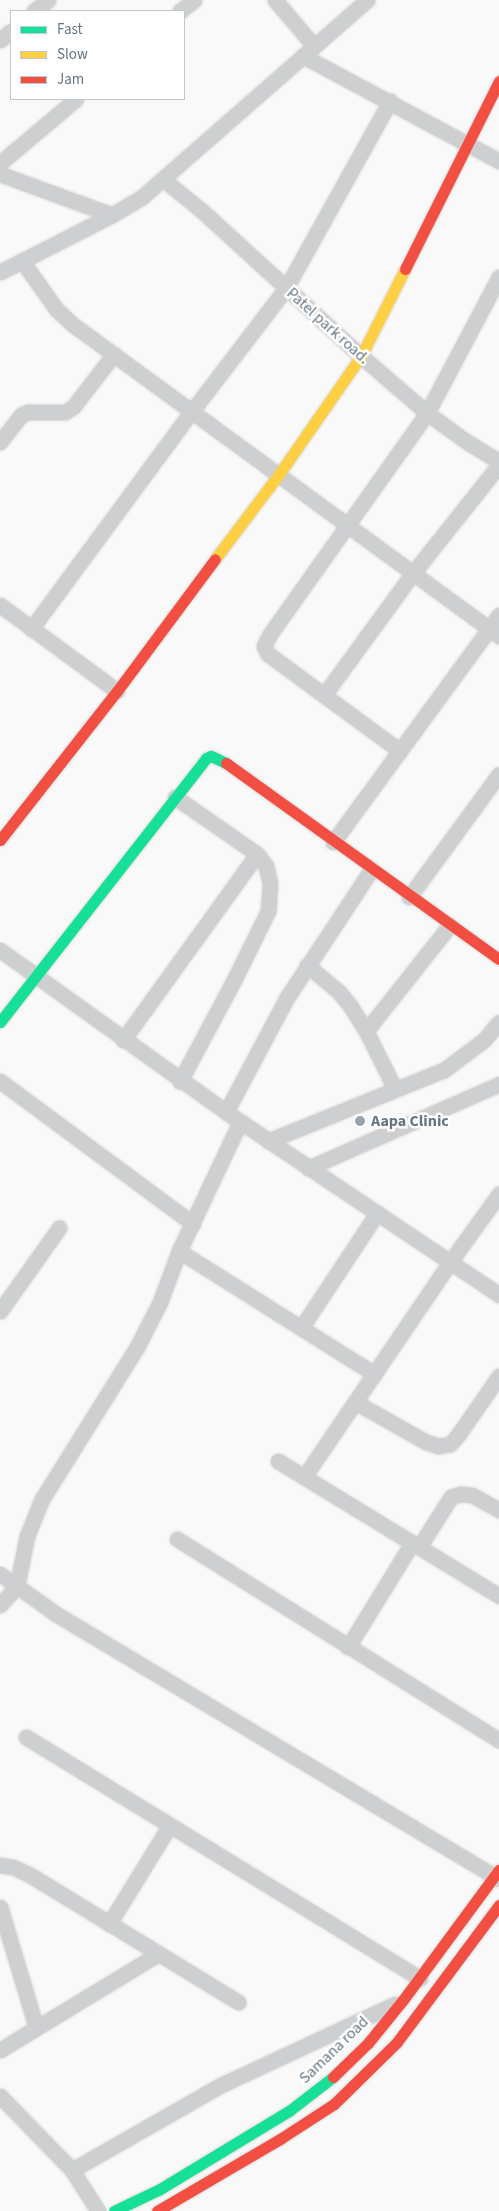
<!DOCTYPE html>
<html>
<head>
<meta charset="utf-8">
<style>
	body { margin:0 }
	#map { position:relative; width:499px; height:2211px; overflow:hidden; background:#f9f9f9; font-family:"Source Sans 3",sans-serif }
	div>[style] { position:absolute }
	.roads { filter:drop-shadow(0 0 1px #d5d6d7) drop-shadow(0 0 1px #d5d6d7) }
	.street>* { height:15px; margin:-7.5px; padding:0 7.5px; transform-origin:7.5px; border-radius:7.5px; background:#cecfd0 }
	.fast>* { height:11px; margin:-5.5px; padding:0 5.5px; transform-origin:5.5px; border-radius:5.5px; background:#16e098 }
	.slow>* { height:11px; margin:-5.5px; padding:0 5.5px; transform-origin:5.5px; border-radius:5.5px; background:#ffcf43 }
	.jam>* { height:11px; margin:-5.5px; padding:0 5.5px; transform-origin:5.5px; border-radius:5.5px; background:#f24e42 }
	.dots>* { width:14px; height:14px; translate:-50% -50%; box-sizing:border-box; border:2px solid #fff; border-radius:50% }
	span { translate:-50% -50%; white-space:nowrap; text-align:center; line-height:1.15; -webkit-text-stroke:5px #fff; paint-order:stroke }
	.street-label { font-size:16px; color:#657683 }
	.poi-label { font-size:16px; color:#657683; font-weight:700 }
	.left { translate:0 -50%; text-align:left }
	.legend { position:absolute; left:10px; top:10px; width:175px; height:90px; box-sizing:border-box; background:#fff; border:1px solid #c1c8cd; margin:0; padding:6px 9px; list-style:none; font-size:15px; color:#657683 }
	.legend li { display:flex; align-items:center; gap:10px; height:25px }
	.legend b { width:25px; border:1px solid #c1c8cd }
</style>
</head>
<body>
<div id="map">
	<div class="roads">
		<div class="street">
			<i style="left:275px;top:0;width:60px;rotate:49.7deg"></i>
			<i style="left:34px;top:11px;width:18px;rotate:-38deg"></i>
			<i style="left:180px;top:11px;width:18px;rotate:-38deg"></i>
			<i style="left:0;top:40px;width:14px;rotate:-39deg"></i>
			<i style="left:303px;top:56px;width:222px;rotate:28.2deg"></i>
			<i style="left:0;top:163px;width:99px;rotate:-40.1deg"></i>
			<i style="left:0;top:174px;width:119px;rotate:20.1deg"></i>
			<i style="left:164px;top:180px;width:48px;rotate:39deg"></i>
			<i style="left:201px;top:210px;width:217px;rotate:42.4deg"></i>
			<i style="left:361px;top:356px;width:87px;rotate:40.8deg"></i>
			<i style="left:427px;top:413px;width:49px;rotate:35.9deg"></i>
			<i style="left:467px;top:442px;width:37px;rotate:31deg"></i>
			<i style="left:22px;top:261px;width:60px;rotate:54.5deg"></i>
			<i style="left:57px;top:310px;width:21px;rotate:43deg"></i>
			<i style="left:72px;top:324px;width:529px;rotate:36.15deg"></i>
			<i style="left:0;top:272px;width:126px;rotate:-27deg"></i>
			<i style="left:112px;top:215px;width:35px;rotate:-31deg"></i>
			<i style="left:142px;top:197px;width:299px;rotate:-41.2deg"></i>
			<i style="left:0;top:442px;width:34px;rotate:-52deg"></i>
			<i style="left:21px;top:415px;width:8px;rotate:-23deg"></i>
			<i style="left:28px;top:412px;width:37px"></i>
			<i style="left:65px;top:412px;width:9px;rotate:-32deg"></i>
			<i style="left:73px;top:407px;width:67px;rotate:-52.3deg"></i>
			<i style="left:0;top:605px;width:145px;rotate:36.3deg"></i>
			<i style="left:31px;top:629px;width:271px;rotate:-53.6deg"></i>
			<i style="left:192px;top:411px;width:155px;rotate:-52.6deg"></i>
			<i style="left:286px;top:288px;width:214px;rotate:-60.9deg"></i>
			<i style="left:324px;top:695px;width:151px;rotate:-53.9deg"></i>
			<i style="left:413px;top:573px;width:138px;rotate:-51.5deg"></i>
			<i style="left:400px;top:751px;width:164px;rotate:-143.7deg"></i>
			<i style="left:268px;top:654px;width:9px;rotate:-117deg"></i>
			<i style="left:264px;top:646px;width:13px;rotate:-63deg"></i>
			<i style="left:270px;top:634px;width:271px;rotate:-54.6deg"></i>
			<i style="left:427px;top:413px;width:154px;rotate:-62.1deg"></i>
			<i style="left:175px;top:797px;width:100px;rotate:34.8deg"></i>
			<i style="left:257px;top:854px;width:15px;rotate:53deg"></i>
			<i style="left:266px;top:866px;width:18px;rotate:77deg"></i>
			<i style="left:270px;top:884px;width:27px;rotate:94deg"></i>
			<i style="left:268px;top:911px;width:77px;rotate:116.2deg"></i>
			<i style="left:234px;top:980px;width:115px;rotate:118.1deg"></i>
			<i style="left:333px;top:842px;width:281px;rotate:-53.8deg"></i>
			<i style="left:409px;top:897px;width:152px;rotate:-53.8deg"></i>
			<i style="left:0;top:950px;width:278px;rotate:35.6deg"></i>
			<i style="left:226px;top:1112px;width:329px;rotate:33.8deg"></i>
			<i style="left:307px;top:965px;width:42px;rotate:40.2deg"></i>
			<i style="left:339px;top:992px;width:19px;rotate:51deg"></i>
			<i style="left:351px;top:1007px;width:28px;rotate:58deg"></i>
			<i style="left:366px;top:1031px;width:65px;rotate:63.4deg"></i>
			<i style="left:366px;top:1031px;width:135px;rotate:-51.6deg"></i>
			<i style="left:123px;top:1040px;width:229px;rotate:-54.2deg"></i>
			<i style="left:0;top:1081px;width:240px;rotate:36.5deg"></i>
			<i style="left:226px;top:1112px;width:128px;rotate:-62deg"></i>
			<i style="left:286px;top:999px;width:154px;rotate:-56.6deg"></i>
			<i style="left:268px;top:1141px;width:190px;rotate:-22deg"></i>
			<i style="left:444px;top:1070px;width:50px;rotate:-36.9deg"></i>
			<i style="left:484px;top:1040px;width:23px;rotate:-50deg"></i>
			<i style="left:308px;top:1168px;width:209px;rotate:-23.7deg"></i>
			<i style="left:179px;top:1251px;width:231px;rotate:32.2deg"></i>
			<i style="left:0;top:1311px;width:102px;rotate:-54.6deg"></i>
			<i style="left:301px;top:1328px;width:138px;rotate:-56.5deg"></i>
			<i style="left:355px;top:1402px;width:81px;rotate:29.4deg"></i>
			<i style="left:426px;top:1442px;width:13px;rotate:18deg"></i>
			<i style="left:438px;top:1446px;width:12px;rotate:-9deg"></i>
			<i style="left:450px;top:1444px;width:12px;rotate:-48deg"></i>
			<i style="left:458px;top:1435px;width:72px;rotate:-55.2deg"></i>
			<i style="left:278px;top:1461px;width:259px;rotate:31.4deg"></i>
			<i style="left:304px;top:1477px;width:260px;rotate:-55.8deg"></i>
			<i style="left:450px;top:1262px;width:84px;rotate:-54.2deg"></i>
			<i style="left:177px;top:1539px;width:380px;rotate:32deg"></i>
			<i style="left:419px;top:1547px;width:59px;rotate:-57.4deg"></i>
			<i style="left:451px;top:1497px;width:9px;rotate:-18deg"></i>
			<i style="left:460px;top:1494px;width:12px;rotate:5deg"></i>
			<i style="left:472px;top:1495px;width:31px;rotate:29deg"></i>
			<i style="left:0;top:1574px;width:69px;rotate:35.5deg"></i>
			<i style="left:56px;top:1614px;width:516px;rotate:30.89deg"></i>
			<i style="left:0;top:1605px;width:25px;rotate:-48deg"></i>
			<i style="left:17px;top:1586px;width:51px;rotate:-78.7deg"></i>
			<i style="left:27px;top:1536px;width:40px;rotate:-68deg"></i>
			<i style="left:42px;top:1499px;width:179px;rotate:-58deg"></i>
			<i style="left:137px;top:1347px;width:51px;rotate:-62.9deg"></i>
			<i style="left:160px;top:1302px;width:54px;rotate:-69.6deg"></i>
			<i style="left:179px;top:1251px;width:143px;rotate:-64.7deg"></i>
			<i style="left:348px;top:1647px;width:122px;rotate:-58.4deg"></i>
			<i style="left:26px;top:1737px;width:462px;rotate:31.5deg"></i>
			<i style="left:0;top:1865px;width:13px;rotate:9deg"></i>
			<i style="left:13px;top:1867px;width:19px;rotate:25deg"></i>
			<i style="left:30px;top:1875px;width:244px;rotate:31.4deg"></i>
			<i style="left:0;top:1907px;width:125px;rotate:73.3deg"></i>
			<i style="left:109px;top:1924px;width:116px;rotate:-58.4deg"></i>
			<i style="left:0;top:2050px;width:185px;rotate:-31.3deg"></i>
			<i style="left:0;top:2096px;width:103px;rotate:45.8deg"></i>
			<i style="left:72px;top:2170px;width:49px;rotate:57.6deg"></i>
			<i style="left:72px;top:2170px;width:169px;rotate:-29.7deg"></i>
			<i style="left:219px;top:2086px;width:194px;rotate:-25deg"></i>
		</div>
		<div class="fast">
			<i style="left:0;top:1022px;width:335px;rotate:-52deg"></i>
			<i style="left:206px;top:758px;width:5px;rotate:-22deg"></i>
			<i style="left:211px;top:756px;width:17px;rotate:25deg"></i>
			<i style="left:114px;top:2211px;width:51px;rotate:-25.6deg"></i>
			<i style="left:160px;top:2189px;width:151px;rotate:-31.2deg"></i>
			<i style="left:289px;top:2111px;width:56px;rotate:-37.7deg"></i>
		</div>
		<div class="slow">
			<i style="left:215px;top:559px;width:106px;rotate:-53deg"></i>
			<i style="left:279px;top:474px;width:144px;rotate:-55.2deg"></i>
			<i style="left:361px;top:356px;width:97px;rotate:-63.2deg"></i>
		</div>
		<div class="jam">
			<i style="left:405px;top:269px;width:210px;rotate:-63.4deg"></i>
			<i style="left:226px;top:763px;width:336px;rotate:35.7deg"></i>
			<i style="left:0;top:840px;width:189px;rotate:-51.9deg"></i>
			<i style="left:117px;top:691px;width:164px;rotate:-53.4deg"></i>
			<i style="left:333px;top:2077px;width:49px;rotate:-44.2deg"></i>
			<i style="left:368px;top:2043px;width:55px;rotate:-50.9deg"></i>
			<i style="left:403px;top:2000px;width:162px;rotate:-53.6deg"></i>
			<i style="left:157px;top:2211px;width:143px;rotate:-30.3deg"></i>
			<i style="left:280px;top:2139px;width:64px;rotate:-32.9deg"></i>
			<i style="left:334px;top:2104px;width:88px;rotate:-44.5deg"></i>
			<i style="left:397px;top:2042px;width:171px;rotate:-53.3deg"></i>
		</div>
	</div>
	<div class="dots">
		<i style="left:360px;top:1121px;background:#99a4ac"></i>
	</div>
	<div class="street-label">
		<span style="left:328px;top:326px;rotate:42deg">Patel park road.</span>
		<span style="left:334px;top:2050px;rotate:-44deg">Samana road</span>
	</div>
	<div class="poi-label">
		<span class="left" style="left:371px;top:1121px">Aapa Clinic</span>
	</div>
	<ul class="legend">
	<li><b style="height:6px;background:#16e098"></b>Fast</li>
	<li><b style="height:6px;background:#ffcf43"></b>Slow</li>
	<li><b style="height:6px;background:#f24e42"></b>Jam</li>
	</ul>
</div>
</body>
</html>
